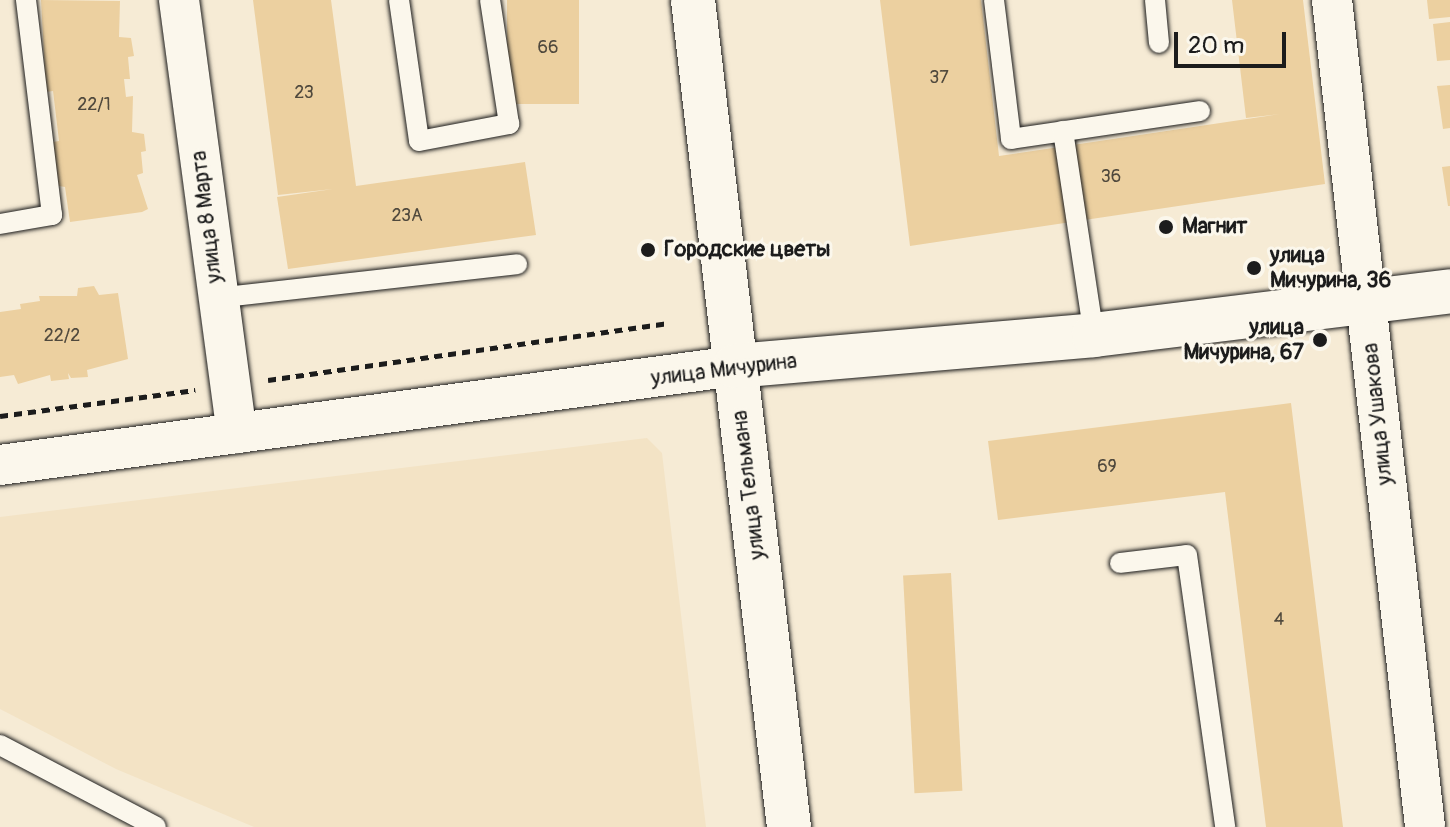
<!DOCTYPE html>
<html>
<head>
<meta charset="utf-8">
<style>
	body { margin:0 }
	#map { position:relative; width:1450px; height:827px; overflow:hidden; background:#f6ebd5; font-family:Pangolin,sans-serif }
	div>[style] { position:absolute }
	.built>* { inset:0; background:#f3e3c5 }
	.building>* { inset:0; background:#ecd0a0; transform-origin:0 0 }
	.path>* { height:5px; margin-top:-2.5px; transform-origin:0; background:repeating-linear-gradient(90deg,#1c1c1c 0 8px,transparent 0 14px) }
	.roads { filter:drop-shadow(0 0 2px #1c1c1c) drop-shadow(0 0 2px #1c1c1c) }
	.service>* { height:20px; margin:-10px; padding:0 10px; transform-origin:10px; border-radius:10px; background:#fbf7ec }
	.minor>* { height:40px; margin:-20px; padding:0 20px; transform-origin:20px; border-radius:20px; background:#fbf7ec }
	.tertiary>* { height:44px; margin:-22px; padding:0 22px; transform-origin:22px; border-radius:22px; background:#fbf7ec }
	.dots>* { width:22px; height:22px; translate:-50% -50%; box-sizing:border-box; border:4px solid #fbf7ec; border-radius:50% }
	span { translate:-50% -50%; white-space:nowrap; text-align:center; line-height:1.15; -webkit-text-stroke:6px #fbf7ec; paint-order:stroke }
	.number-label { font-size:18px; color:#50493d }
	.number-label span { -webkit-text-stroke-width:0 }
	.street-label { font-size:22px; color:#1c1c1c }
	.poi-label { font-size:22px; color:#1c1c1c; font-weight:700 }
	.left { translate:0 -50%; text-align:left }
	.right { translate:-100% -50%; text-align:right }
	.scale { position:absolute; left:1174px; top:32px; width:112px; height:36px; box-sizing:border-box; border:4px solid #1c1c1c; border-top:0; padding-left:10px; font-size:24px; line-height:28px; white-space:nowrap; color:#1c1c1c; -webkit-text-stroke:6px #fbf7ec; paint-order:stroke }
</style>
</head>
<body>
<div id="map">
	<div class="built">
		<i style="clip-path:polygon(647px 438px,662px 453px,706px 827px,254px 827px,116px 769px,0 709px,0 517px)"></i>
	</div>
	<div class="building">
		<i style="clip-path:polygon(41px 0,120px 1px,119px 37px,131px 38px,134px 56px,128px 57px,130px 79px,124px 79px,126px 97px,133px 96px,132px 132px,144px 134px,146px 151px,141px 152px,143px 173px,137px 175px,148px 209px,142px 212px,70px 222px,65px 187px,53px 185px,50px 168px,56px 167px,53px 142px,59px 141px,53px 91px,46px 92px)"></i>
		<i style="clip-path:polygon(253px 0,331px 0,356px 186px,525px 162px,536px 235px,288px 269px,277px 197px,333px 189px,278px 195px)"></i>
		<i style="left:507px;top:0;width:72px;height:104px"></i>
		<i style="clip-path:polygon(880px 0,981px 0,999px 156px,1280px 114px,1246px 118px,1232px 0,1303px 0,1325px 184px,910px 246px)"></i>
		<i style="clip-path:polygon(1427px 0,1450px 0,1450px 17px,1429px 19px)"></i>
		<i style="clip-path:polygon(1450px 22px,1450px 60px,1437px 61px,1433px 24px)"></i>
		<i style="clip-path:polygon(1450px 85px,1450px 128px,1443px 129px,1437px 86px)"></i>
		<i style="clip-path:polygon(1450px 166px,1450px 206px,1448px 206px,1442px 167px)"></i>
		<i style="clip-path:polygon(94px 286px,99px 295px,118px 293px,128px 359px,87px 370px,88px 377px,71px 378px,68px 373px,69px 379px,51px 381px,50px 375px,18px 384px,14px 375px,0 377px,0 312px,21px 309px,20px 304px,40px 301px,39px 296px,77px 296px,78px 288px)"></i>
		<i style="clip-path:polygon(1291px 403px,1343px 827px,1266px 827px,1225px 492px,998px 520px,988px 441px)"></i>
		<i style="left:951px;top:573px;width:218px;height:48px;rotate:87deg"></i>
	</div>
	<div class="path">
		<i style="left:268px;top:380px;width:403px;rotate:-8.1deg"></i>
		<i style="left:0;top:416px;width:197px;rotate:-7.6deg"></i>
	</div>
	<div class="roads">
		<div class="service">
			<i style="left:399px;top:0;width:142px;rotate:81.9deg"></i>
			<i style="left:419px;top:141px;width:92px;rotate:-10.7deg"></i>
			<i style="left:509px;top:124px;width:125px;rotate:-98.7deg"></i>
			<i style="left:994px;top:0;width:140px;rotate:83deg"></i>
			<i style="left:1011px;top:139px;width:191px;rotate:-8.4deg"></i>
			<i style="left:1155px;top:0;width:43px;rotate:84.7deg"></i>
			<i style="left:1063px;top:131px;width:206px;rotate:81.4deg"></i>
			<i style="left:0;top:224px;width:53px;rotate:-9.8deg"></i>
			<i style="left:52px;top:215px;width:217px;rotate:-96.9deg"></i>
			<i style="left:216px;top:298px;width:303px;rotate:-6.4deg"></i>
			<i style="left:1120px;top:563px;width:67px;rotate:-6.8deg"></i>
			<i style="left:1187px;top:555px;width:275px;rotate:82deg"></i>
			<i style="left:0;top:745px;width:176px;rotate:27.7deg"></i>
		</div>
		<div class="minor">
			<i style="left:179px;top:0;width:437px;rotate:82.4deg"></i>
			<i style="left:1332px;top:0;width:832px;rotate:83.58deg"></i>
			<i style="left:0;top:465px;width:742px;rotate:-7.67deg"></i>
		</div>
		<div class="tertiary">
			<i style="left:693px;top:0;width:833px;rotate:83.38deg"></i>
			<i style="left:735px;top:366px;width:360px;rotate:-4.9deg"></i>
			<i style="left:1094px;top:335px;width:359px;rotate:-7deg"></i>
		</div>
	</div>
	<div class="dots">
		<i style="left:1166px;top:227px;background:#1c1c1c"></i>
		<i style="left:648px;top:250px;background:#1c1c1c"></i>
		<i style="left:1254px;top:268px;background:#1c1c1c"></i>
		<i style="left:1320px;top:340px;background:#1c1c1c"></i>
	</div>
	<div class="number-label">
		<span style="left:548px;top:48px">66</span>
		<span style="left:939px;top:78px">37</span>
		<span style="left:304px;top:93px">23</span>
		<span style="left:94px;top:105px">22/1</span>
		<span style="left:1111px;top:177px">36</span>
		<span style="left:407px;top:216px">23А</span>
		<span style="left:62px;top:336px">22/2</span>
		<span style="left:1107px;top:467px">69</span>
		<span style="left:1279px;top:620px">4</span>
	</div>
	<div class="street-label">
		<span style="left:207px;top:217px;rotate:-97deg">улица 8 Марта</span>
		<span style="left:724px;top:370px;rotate:-7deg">улица Мичурина</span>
		<span style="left:1378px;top:414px;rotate:-96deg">улица Ушакова</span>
		<span style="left:749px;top:485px;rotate:-97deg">улица Тельмана</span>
	</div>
	<div class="poi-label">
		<span class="left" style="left:1182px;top:227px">Магнит</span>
		<span class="left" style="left:664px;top:250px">Городские цветы</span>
		<span class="left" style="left:1270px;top:268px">улица<br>Мичурина, 36</span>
		<span class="right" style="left:1304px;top:340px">улица<br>Мичурина, 67</span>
	</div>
	<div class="scale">20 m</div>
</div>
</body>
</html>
